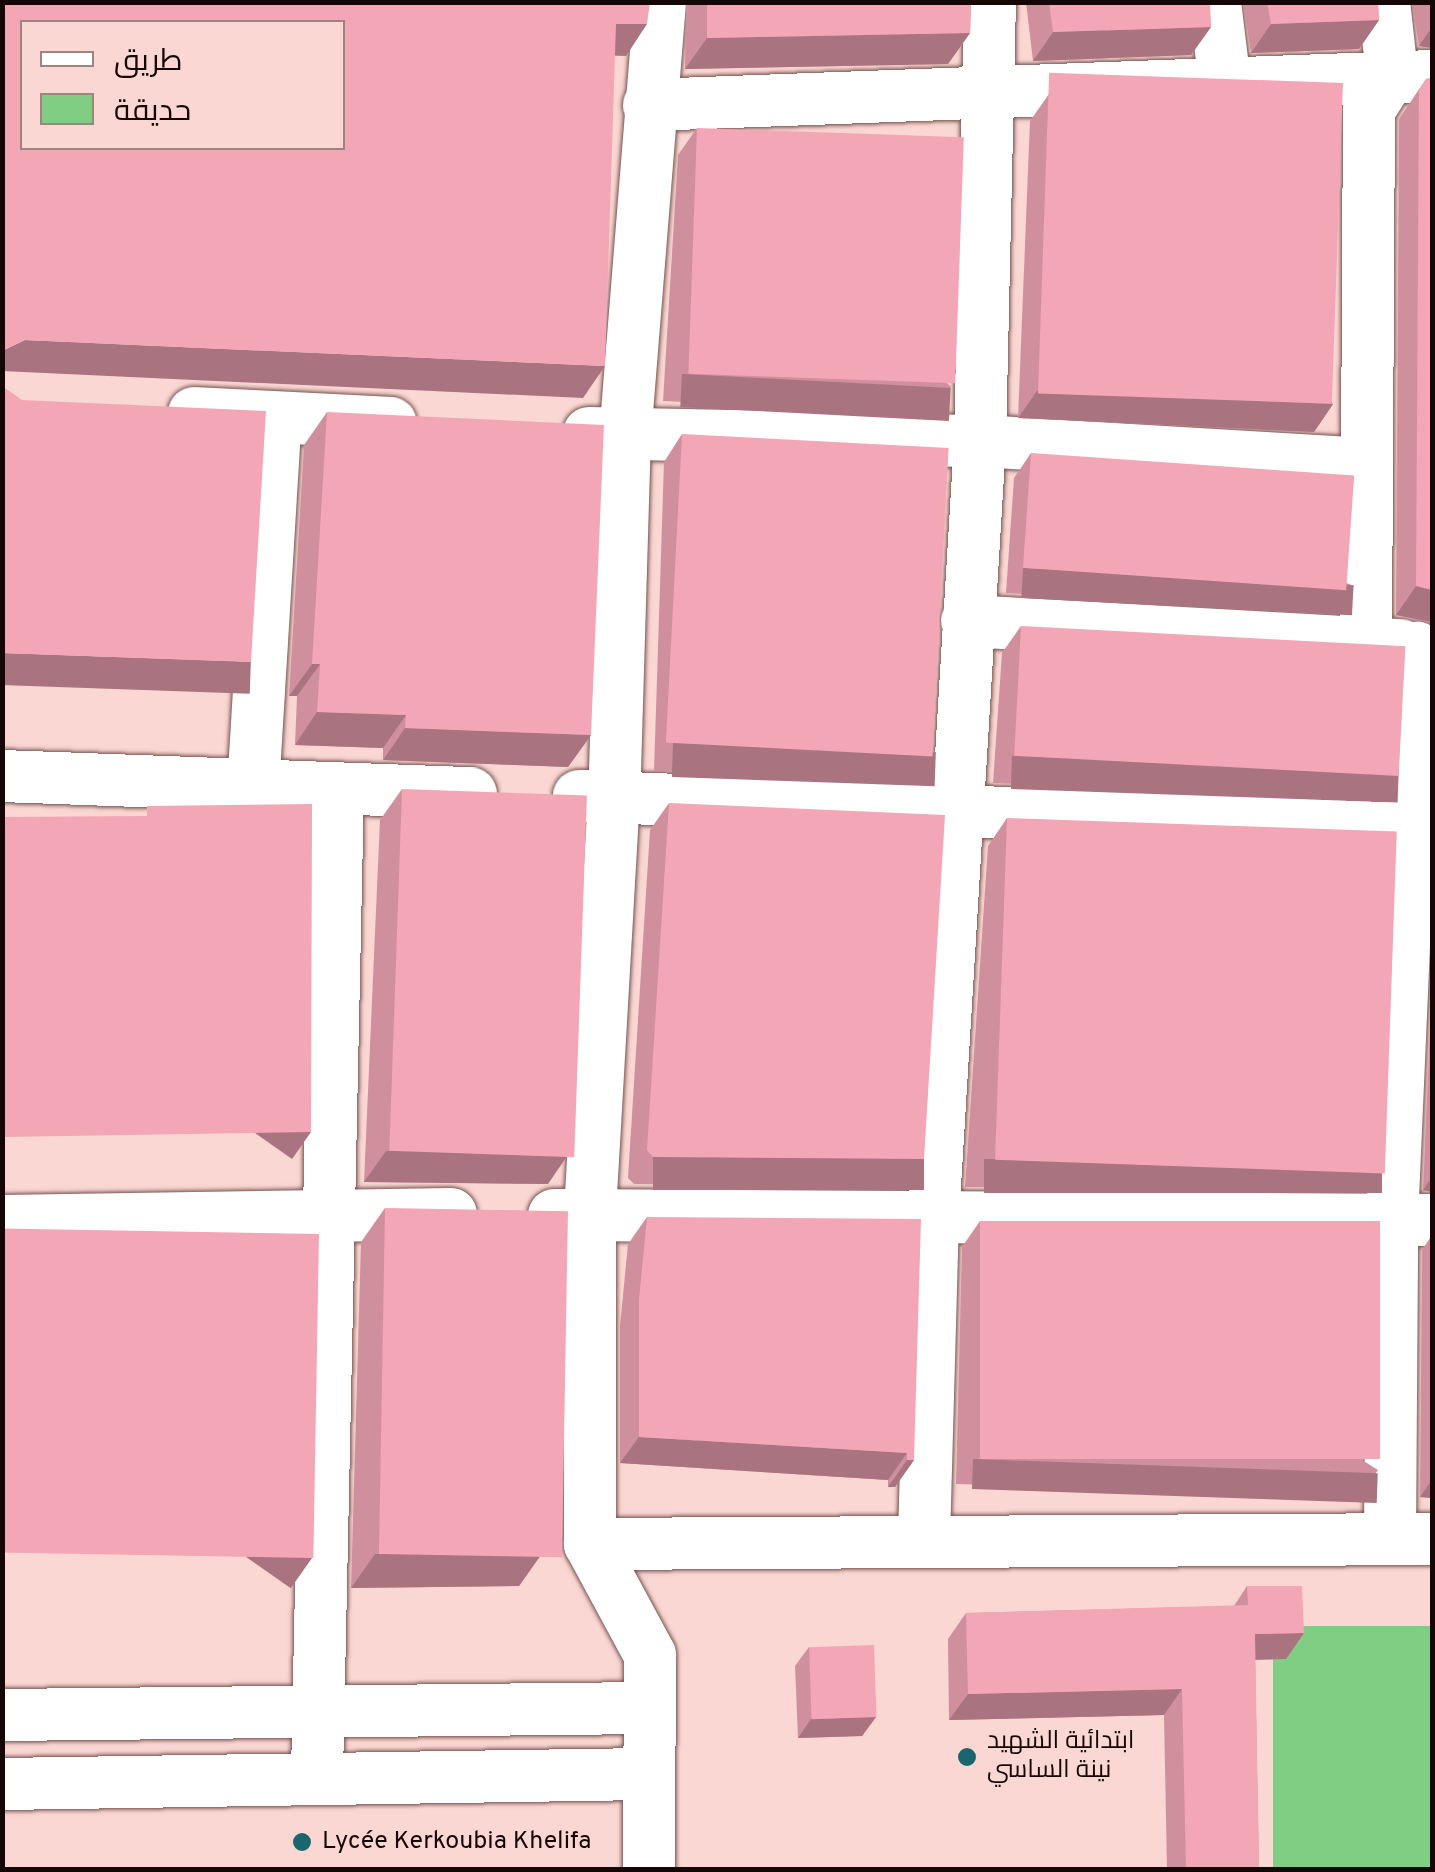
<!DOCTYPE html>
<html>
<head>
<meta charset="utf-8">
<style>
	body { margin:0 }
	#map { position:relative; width:1435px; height:1872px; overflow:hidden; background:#fad7d2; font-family:Overpass,Cairo,sans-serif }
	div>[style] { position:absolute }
	.green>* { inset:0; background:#7fce84; transform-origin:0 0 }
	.roads { filter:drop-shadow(0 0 2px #77514e) drop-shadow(0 0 2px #77514e) }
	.minor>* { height:52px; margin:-26px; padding:0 26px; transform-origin:26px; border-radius:26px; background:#fff }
	.wall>* { inset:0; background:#d08f9d }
	.shaded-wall>* { inset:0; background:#a9747f; transform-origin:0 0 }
	.building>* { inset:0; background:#f2a6b6; transform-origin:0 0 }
	.dots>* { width:28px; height:28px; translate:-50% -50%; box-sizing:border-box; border:5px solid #fad7d2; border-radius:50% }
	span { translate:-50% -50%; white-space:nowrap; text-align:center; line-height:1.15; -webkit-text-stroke:10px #fad7d2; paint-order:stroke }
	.poi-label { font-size:25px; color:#150706 }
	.left { translate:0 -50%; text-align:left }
	.frame { position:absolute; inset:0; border:5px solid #150706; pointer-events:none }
	.legend { position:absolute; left:20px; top:20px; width:325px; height:130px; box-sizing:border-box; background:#fad7d2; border:2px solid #9e8480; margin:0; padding:12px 18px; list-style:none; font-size:30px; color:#150706 }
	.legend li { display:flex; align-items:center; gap:20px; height:50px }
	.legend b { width:50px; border:2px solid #9e8480 }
</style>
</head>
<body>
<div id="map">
	<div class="green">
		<i style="left:1432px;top:1626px;width:243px;height:159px;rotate:90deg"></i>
	</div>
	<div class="roads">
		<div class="minor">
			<i style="left:660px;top:2px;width:433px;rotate:94.6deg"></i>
			<i style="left:625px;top:434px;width:362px;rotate:91.7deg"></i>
			<i style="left:614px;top:796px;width:421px;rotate:93.3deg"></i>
			<i style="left:590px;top:1216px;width:328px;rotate:90deg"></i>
			<i style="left:590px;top:1544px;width:842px;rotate:-0.34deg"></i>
			<i style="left:1215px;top:2px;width:84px;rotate:83.1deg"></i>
			<i style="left:649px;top:105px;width:784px;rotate:-2.12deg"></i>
			<i style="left:194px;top:413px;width:197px;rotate:2.9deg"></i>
			<i style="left:589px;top:433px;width:391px;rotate:1.2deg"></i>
			<i style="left:980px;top:441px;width:387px;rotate:3.4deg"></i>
			<i style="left:967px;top:621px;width:435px;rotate:3.2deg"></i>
			<i style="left:1366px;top:639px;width:529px;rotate:-89.68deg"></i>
			<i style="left:1369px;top:110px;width:43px;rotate:-57.4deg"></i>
			<i style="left:1392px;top:74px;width:72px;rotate:-96.3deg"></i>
			<i style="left:2px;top:776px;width:469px;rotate:2.1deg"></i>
			<i style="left:253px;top:789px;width:372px;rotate:-86.5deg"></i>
			<i style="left:579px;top:796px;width:854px;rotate:2.28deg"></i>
			<i style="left:554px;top:1215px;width:878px;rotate:0.33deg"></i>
			<i style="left:2px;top:1221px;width:449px;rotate:-0.9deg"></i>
			<i style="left:924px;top:1539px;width:320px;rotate:-88.4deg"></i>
			<i style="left:933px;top:1219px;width:779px;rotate:-86.54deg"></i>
			<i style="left:980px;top:441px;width:439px;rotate:-88.7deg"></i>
			<i style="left:1390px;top:1539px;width:318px;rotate:-89.6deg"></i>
			<i style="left:1392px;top:1221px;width:574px;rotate:-87.5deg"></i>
			<i style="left:590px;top:1544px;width:126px;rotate:61.6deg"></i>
			<i style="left:650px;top:1655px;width:215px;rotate:90.3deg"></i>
			<i style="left:2px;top:1715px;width:643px;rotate:-0.62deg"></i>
			<i style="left:317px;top:1775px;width:985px;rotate:-88.78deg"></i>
			<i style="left:2px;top:1784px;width:645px;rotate:-0.89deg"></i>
		</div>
	</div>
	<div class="wall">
		<i style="clip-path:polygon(686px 2px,971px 2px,970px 33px,948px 64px,685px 69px)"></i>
		<i style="clip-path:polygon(1026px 2px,1209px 2px,1211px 27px,1191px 55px,1033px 61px)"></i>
		<i style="clip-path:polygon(1243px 2px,1378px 2px,1379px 20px,1359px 49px,1251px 53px)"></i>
		<i style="clip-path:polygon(1412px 2px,1432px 2px,1432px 48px,1419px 46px)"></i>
		<i style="clip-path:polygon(1432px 78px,1432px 623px,1396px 615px,1399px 119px,1426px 79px)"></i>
		<i style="clip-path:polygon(1049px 94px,1333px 404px,1314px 432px,1018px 418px,1030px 121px)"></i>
		<i style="clip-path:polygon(697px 128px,951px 387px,932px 414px,663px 401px,678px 155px)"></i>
		<i style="clip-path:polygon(327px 412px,591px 735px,568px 767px,383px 760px,383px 748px,295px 745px,297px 696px,289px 696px,304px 445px)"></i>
		<i style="clip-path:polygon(682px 434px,936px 753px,917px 781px,654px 771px,664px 462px)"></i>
		<i style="clip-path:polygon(1031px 453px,1354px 586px,1336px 611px,1006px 593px,1014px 478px)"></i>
		<i style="clip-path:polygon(1021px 626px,1380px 798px,993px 783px,1002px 653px)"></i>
		<i style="clip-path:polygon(402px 789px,548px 1184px,364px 1182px,380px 820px)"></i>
		<i style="clip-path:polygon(669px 803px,905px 1186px,634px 1184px,628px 1178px,650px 830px)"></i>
		<i style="clip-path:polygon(1007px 818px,1363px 1190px,965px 1187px,988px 846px)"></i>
		<i style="clip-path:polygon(1432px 981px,1432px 1192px,1423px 1190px)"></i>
		<i style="clip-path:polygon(385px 1208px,543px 1552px,519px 1586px,351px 1588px,361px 1242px)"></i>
		<i style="clip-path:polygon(647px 1217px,914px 1460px,895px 1487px,888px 1487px,888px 1480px,620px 1463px,620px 1326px,628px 1244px)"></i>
		<i style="clip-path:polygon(980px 1221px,1378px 1470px,1360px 1495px,956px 1484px,962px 1247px)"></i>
		<i style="clip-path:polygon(1432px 1235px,1432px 1498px,1420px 1497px,1422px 1250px)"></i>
		<i style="clip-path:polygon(1247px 1586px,1304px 1633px,1286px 1659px,1255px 1660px,1259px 1870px,1167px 1870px,1164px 1715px,949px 1720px,948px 1639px,966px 1613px,1234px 1606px)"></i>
		<i style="clip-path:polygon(809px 1647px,876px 1717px,862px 1736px,798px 1738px,795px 1666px)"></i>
	</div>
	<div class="shaded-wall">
		<i style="clip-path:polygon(1379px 20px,1359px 49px,1251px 53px,1271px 24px)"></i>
		<i style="clip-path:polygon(616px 24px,647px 24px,626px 56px,594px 55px)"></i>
		<i style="clip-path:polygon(1211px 27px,1191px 55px,1033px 61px,1053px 32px)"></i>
		<i style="clip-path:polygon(1432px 27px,1432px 48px,1419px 46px)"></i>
		<i style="clip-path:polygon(970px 33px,948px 64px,685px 69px,707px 38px)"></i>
		<i style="clip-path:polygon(25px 340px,605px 366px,583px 398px,2px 371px,2px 351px)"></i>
		<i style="left:682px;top:374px;width:269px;height:33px;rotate:3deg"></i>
		<i style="clip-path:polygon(1037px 391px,1333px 404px,1314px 432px,1018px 418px)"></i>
		<i style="left:1023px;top:568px;width:331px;height:30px;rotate:3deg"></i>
		<i style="clip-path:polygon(1416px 586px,1432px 590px,1432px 622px,1396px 615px)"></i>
		<i style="left:2px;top:653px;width:249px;height:32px;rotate:2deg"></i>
		<i style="clip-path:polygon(312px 664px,320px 664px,297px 696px,289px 696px)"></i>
		<i style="clip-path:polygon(317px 712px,406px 715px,383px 748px,295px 745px)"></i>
		<i style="clip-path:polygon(405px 728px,591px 735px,568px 767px,383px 760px)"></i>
		<i style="left:673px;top:743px;width:263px;height:34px;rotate:2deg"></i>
		<i style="left:1012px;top:756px;width:387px;height:33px;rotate:2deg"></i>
		<i style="left:311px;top:1132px;width:33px;height:309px;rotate:125deg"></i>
		<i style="clip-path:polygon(386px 1151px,570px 1152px,548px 1184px,364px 1182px)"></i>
		<i style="left:653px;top:1157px;width:271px;height:33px"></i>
		<i style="left:984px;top:1159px;width:398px;height:34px"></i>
		<i style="clip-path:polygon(1432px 1177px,1432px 1192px,1423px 1190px)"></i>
		<i style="clip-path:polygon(639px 1437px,907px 1453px,888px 1480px,620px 1463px)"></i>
		<i style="left:973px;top:1459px;width:405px;height:30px;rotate:2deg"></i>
		<i style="clip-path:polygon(907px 1460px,914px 1460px,895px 1487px,888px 1487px)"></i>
		<i style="clip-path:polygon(1432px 1480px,1432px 1498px,1420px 1497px)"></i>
		<i style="clip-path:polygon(543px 1552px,519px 1586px,351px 1588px,375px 1554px)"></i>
		<i style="left:312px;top:1558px;width:37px;height:310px;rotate:125deg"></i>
		<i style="clip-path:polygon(1304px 1633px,1286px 1659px,1236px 1660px,1255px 1634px)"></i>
		<i style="clip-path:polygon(1182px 1689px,1164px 1715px,949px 1720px,968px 1694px)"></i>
		<i style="clip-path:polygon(876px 1717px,862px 1736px,798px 1738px,811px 1719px)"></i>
	</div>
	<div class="building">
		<i style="clip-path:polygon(evenodd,2px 2px,650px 2px,647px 24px,616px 24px,605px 366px,25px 340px,2px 351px,2px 2px,22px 22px,342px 22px,342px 148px,22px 148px,22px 22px)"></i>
		<i style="clip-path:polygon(707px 2px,971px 2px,970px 33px,707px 38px)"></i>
		<i style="clip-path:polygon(1049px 2px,1210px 2px,1211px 27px,1053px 32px)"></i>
		<i style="clip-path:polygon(1267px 2px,1378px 2px,1379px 20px,1271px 24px)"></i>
		<i style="clip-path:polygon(1432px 78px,1432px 590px,1416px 586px,1419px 90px,1426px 79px)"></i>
		<i style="left:1343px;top:83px;width:321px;height:294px;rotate:92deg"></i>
		<i style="left:697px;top:128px;width:267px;height:246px;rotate:2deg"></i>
		<i style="clip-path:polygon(2px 386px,22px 400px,266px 411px,251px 662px,2px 653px)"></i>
		<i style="clip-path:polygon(327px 412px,604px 425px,591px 735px,405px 728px,406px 715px,317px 712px,320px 664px,312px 664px)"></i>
		<i style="left:682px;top:434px;width:267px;height:309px;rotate:3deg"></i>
		<i style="left:1031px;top:453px;width:324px;height:115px;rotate:4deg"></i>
		<i style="left:1021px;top:626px;width:385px;height:130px;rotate:3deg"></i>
		<i style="left:402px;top:789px;width:185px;height:362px;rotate:2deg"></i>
		<i style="clip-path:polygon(669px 803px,945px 815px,924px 1159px,653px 1157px,647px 1150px)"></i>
		<i style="clip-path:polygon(312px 804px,311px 1132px,2px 1137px,2px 817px,147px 816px,147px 806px)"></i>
		<i style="left:1007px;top:818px;width:390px;height:342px;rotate:2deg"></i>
		<i style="left:385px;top:1208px;width:183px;height:346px;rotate:1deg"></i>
		<i style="clip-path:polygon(647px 1217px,921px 1219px,914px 1460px,907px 1460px,907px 1453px,639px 1437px,639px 1299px)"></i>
		<i style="left:980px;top:1221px;width:400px;height:238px"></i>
		<i style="left:319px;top:1234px;width:324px;height:317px;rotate:91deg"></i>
		<i style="clip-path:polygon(1247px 1586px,1302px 1586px,1304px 1633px,1255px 1634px,1259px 1870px,1186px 1870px,1182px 1689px,968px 1694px,966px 1613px,1248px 1605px)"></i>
		<i style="left:874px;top:1645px;width:72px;height:65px;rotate:88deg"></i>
	</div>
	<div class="dots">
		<i style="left:967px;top:1757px;background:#1a666e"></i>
		<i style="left:302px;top:1842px;background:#1a666e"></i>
	</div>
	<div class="poi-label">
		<span class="left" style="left:987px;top:1757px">ابتدائية الشهيد<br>نينة الساسي</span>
		<span class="left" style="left:322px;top:1842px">Lycée Kerkoubia Khelifa</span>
	</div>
	<div class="frame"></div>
	<ul class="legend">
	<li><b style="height:12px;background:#fff"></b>طريق</li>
	<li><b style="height:28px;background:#7fce84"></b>حديقة</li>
	</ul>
</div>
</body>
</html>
